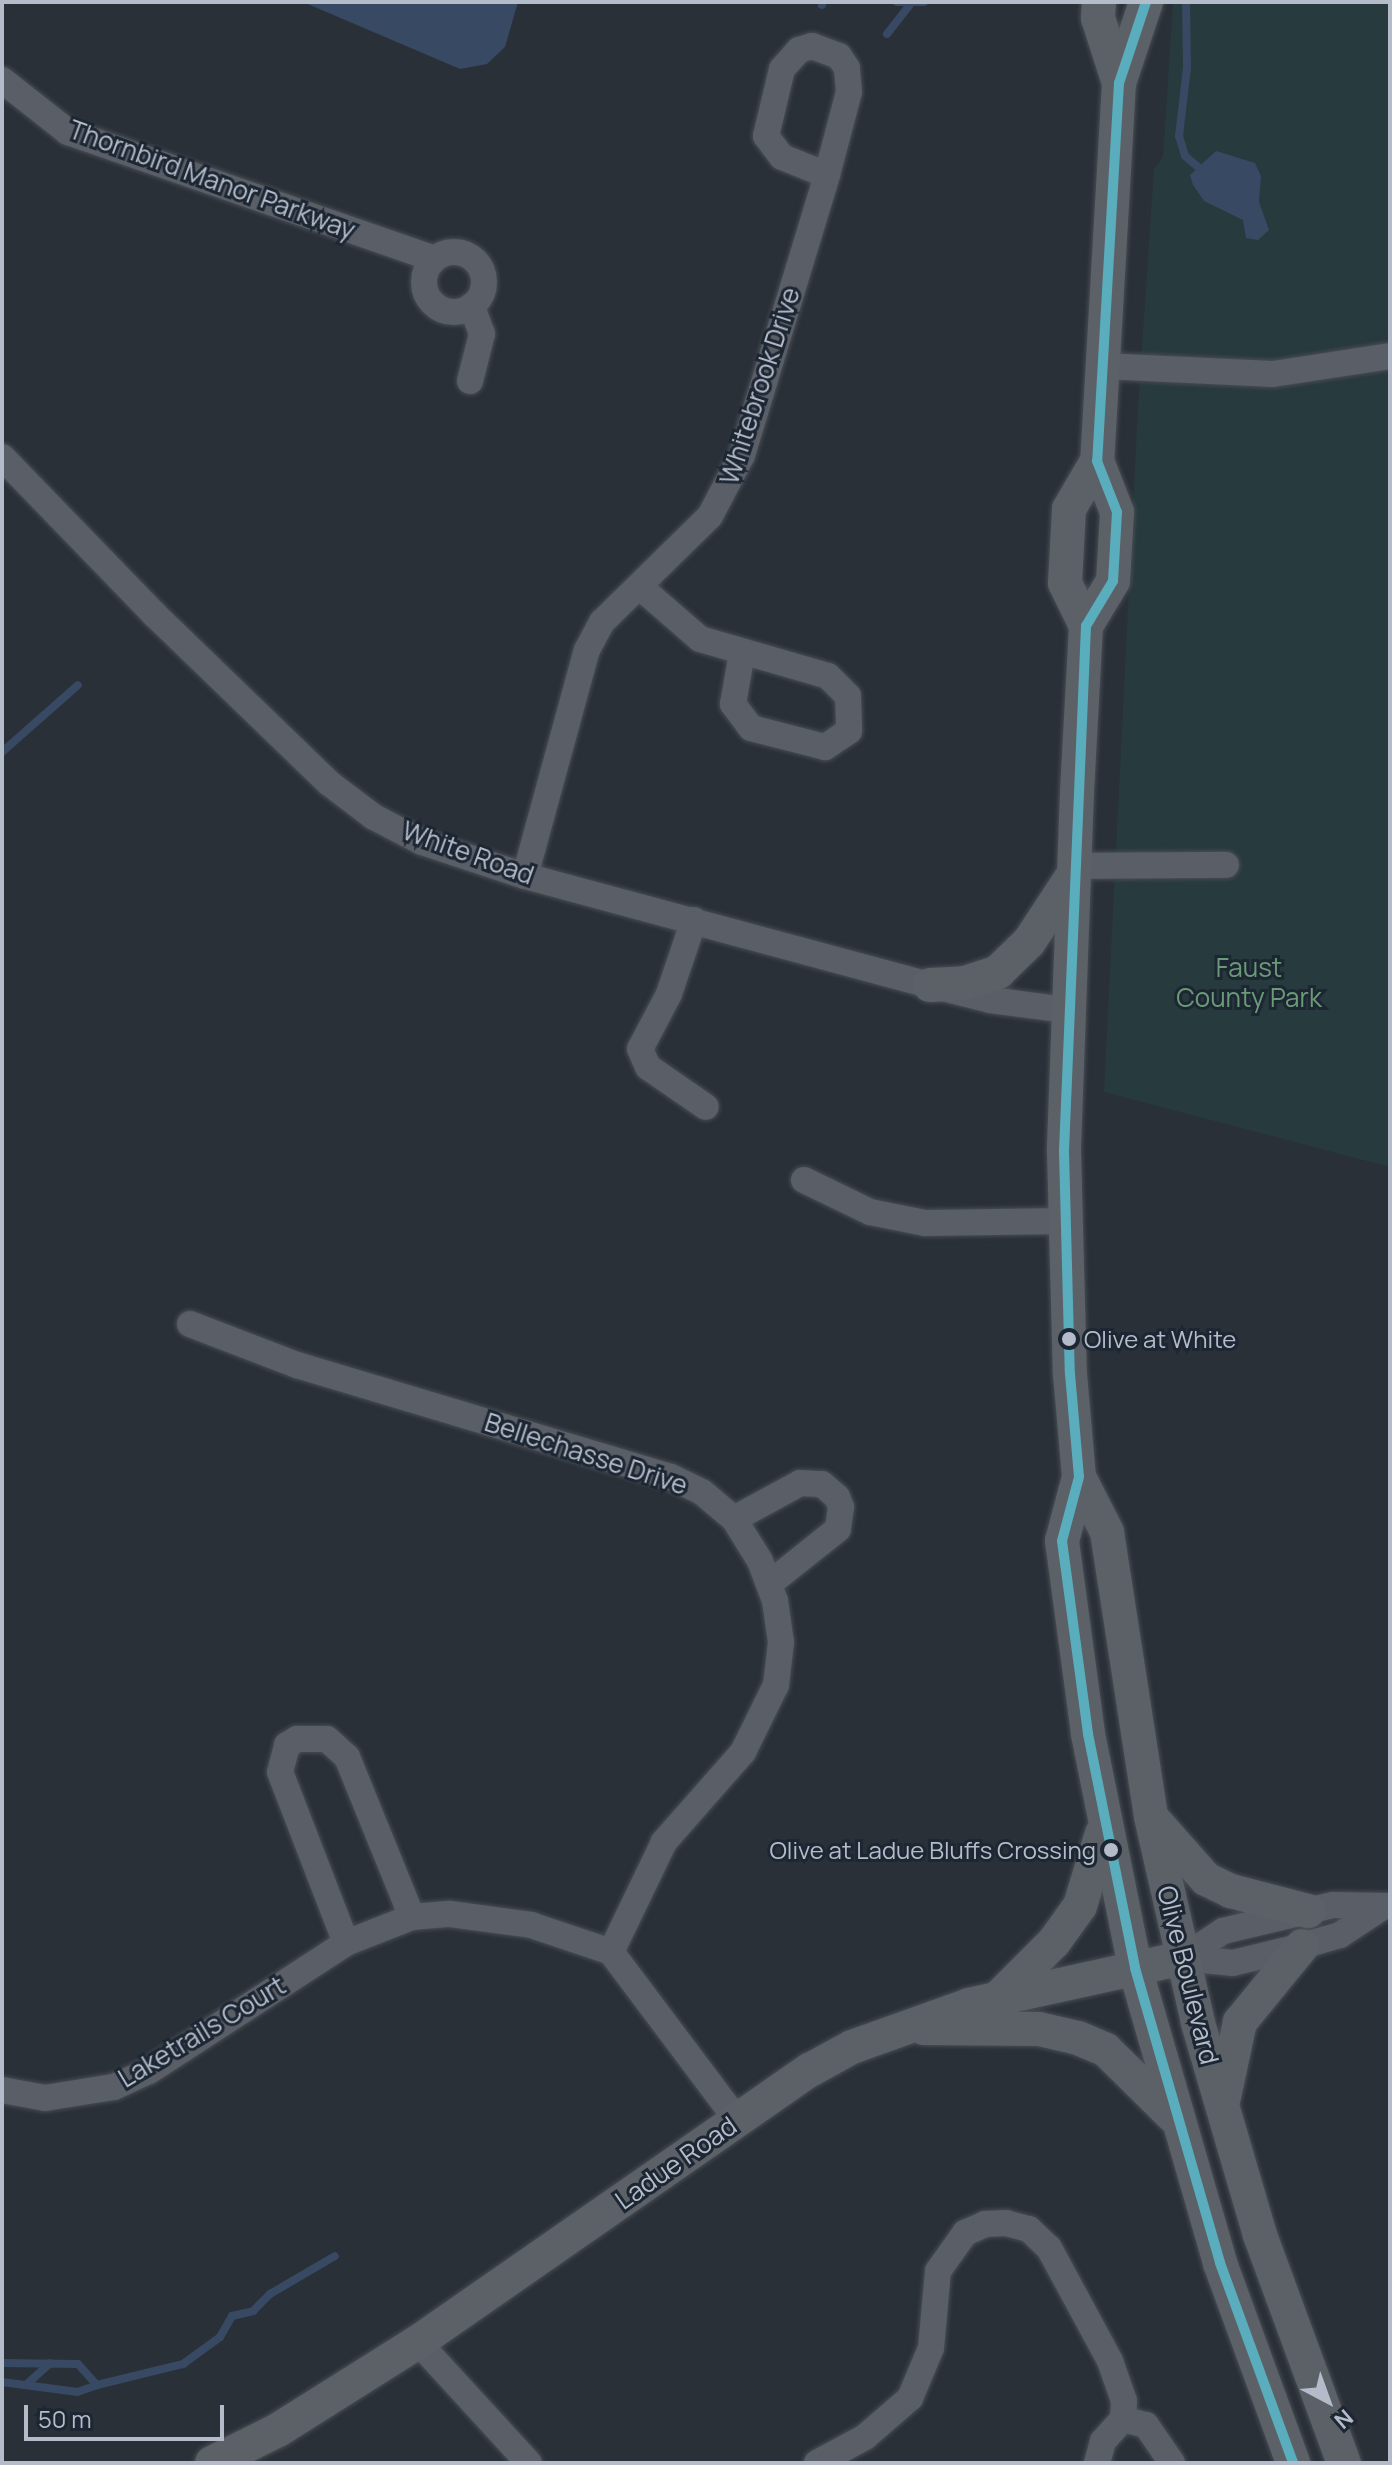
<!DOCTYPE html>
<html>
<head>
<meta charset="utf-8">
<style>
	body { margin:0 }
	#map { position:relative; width:1392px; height:2465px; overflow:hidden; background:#2a3038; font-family:Manrope,sans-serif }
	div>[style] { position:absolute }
	.green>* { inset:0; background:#273a3e }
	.water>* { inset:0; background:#384963 }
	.stream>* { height:8px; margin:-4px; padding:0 4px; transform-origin:4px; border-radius:4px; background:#384963 }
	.roads { filter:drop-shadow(0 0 2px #484c53) drop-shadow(0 0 2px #484c53) }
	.minor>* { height:26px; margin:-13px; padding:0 13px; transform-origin:13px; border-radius:13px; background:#5a5e66 }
	.minor>.ring { margin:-13px; padding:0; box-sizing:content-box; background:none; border:26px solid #5a5e66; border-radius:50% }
	.major>* { height:34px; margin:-17px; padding:0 17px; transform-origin:17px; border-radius:17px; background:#5c6168 }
	.bus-1>* { height:10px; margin:-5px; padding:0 5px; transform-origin:5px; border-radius:5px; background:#5aadbc }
	.dots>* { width:22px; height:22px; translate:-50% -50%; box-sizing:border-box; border:4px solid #1d2633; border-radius:50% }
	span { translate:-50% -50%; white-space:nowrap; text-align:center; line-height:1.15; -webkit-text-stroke:6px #1d2633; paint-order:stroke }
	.bus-label { font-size:24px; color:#b4bcc9 }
	.left { translate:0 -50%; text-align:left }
	.right { translate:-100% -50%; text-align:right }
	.street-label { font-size:26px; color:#b4bcc9 }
	.park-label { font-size:26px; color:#6b9a76 }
	.frame { position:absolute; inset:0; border:4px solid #b4bcc9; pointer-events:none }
	.north { position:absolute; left:1288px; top:2361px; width:80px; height:80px; -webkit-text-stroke:6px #1d2633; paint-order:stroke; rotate:139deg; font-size:22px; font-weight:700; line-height:32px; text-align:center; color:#b4bcc9 }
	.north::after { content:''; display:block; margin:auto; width:28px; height:36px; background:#b4bcc9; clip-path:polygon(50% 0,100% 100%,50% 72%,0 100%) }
	.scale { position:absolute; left:24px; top:2405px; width:200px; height:36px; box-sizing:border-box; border:4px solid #b4bcc9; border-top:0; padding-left:10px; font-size:24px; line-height:28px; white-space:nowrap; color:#b4bcc9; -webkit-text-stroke:6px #1d2633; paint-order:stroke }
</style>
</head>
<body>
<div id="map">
	<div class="green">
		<i style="clip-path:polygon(1173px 2px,1390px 2px,1390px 1167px,1104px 1092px,1138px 407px,1154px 169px,1163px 157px)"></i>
	</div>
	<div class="water">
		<i style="clip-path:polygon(303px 2px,518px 2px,505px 47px,487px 64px,460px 69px)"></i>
		<i style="clip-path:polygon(1216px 151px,1255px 163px,1261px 176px,1259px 202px,1269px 230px,1258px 240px,1246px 238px,1243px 220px,1204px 201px,1193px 185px,1190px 175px)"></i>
	</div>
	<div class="stream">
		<i style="left:897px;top:2px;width:27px"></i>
		<i style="left:1186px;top:2px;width:66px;rotate:89.1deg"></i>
		<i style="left:1187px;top:68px;width:68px;rotate:96.7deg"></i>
		<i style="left:1179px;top:136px;width:21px;rotate:73deg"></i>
		<i style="left:1185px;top:156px;width:17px;rotate:40deg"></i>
		<i style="left:822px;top:5px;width:3px;rotate:-72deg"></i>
		<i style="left:887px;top:34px;width:37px;rotate:-52deg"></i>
		<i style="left:2px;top:752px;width:101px;rotate:-41.4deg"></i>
		<i style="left:2px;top:2363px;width:76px;rotate:0.8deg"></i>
		<i style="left:78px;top:2364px;width:28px;rotate:48deg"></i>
		<i style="left:97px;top:2385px;width:89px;rotate:-13.7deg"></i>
		<i style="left:183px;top:2364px;width:46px;rotate:-36.1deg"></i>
		<i style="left:220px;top:2337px;width:24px;rotate:-60deg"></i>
		<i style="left:232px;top:2316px;width:22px;rotate:-13deg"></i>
		<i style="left:253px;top:2311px;width:24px;rotate:-45deg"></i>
		<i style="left:270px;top:2294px;width:75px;rotate:-30.3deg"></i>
		<i style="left:2px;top:2382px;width:76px;rotate:7.6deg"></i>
		<i style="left:77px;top:2392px;width:21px;rotate:-19deg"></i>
		<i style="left:27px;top:2384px;width:31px;rotate:-42deg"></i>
	</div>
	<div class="roads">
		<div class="minor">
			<i style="left:2px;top:80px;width:84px;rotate:38.2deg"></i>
			<i style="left:68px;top:132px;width:387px;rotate:19.1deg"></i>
			<i class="ring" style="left:424px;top:252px;width:34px;height:34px"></i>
			<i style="left:1103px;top:366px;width:170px;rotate:2.7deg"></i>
			<i style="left:1273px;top:374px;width:118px;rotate:-8.7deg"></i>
			<i style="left:470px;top:381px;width:49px;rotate:-75.7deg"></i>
			<i style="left:482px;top:334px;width:30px;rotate:-110deg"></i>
			<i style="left:2px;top:457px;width:219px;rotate:45.9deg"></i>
			<i style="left:154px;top:614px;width:243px;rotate:44deg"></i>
			<i style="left:329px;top:783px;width:56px;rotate:37.1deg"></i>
			<i style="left:374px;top:817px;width:54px;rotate:27.5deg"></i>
			<i style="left:422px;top:842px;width:108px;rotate:18.3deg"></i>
			<i style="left:525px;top:876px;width:419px;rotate:15.1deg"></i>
			<i style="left:930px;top:985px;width:62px;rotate:14deg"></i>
			<i style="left:990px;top:1000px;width:78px;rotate:7.4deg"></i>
			<i style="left:640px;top:587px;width:79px;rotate:40.9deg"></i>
			<i style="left:700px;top:639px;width:133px;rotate:16.1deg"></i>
			<i style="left:828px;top:676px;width:28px;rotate:45deg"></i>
			<i style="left:848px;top:696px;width:35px;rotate:88deg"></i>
			<i style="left:849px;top:731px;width:29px;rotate:146deg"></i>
			<i style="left:825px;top:747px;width:76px;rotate:-165.6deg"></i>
			<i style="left:751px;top:728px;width:30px;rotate:-127deg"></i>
			<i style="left:733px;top:704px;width:52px;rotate:-80deg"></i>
			<i style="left:1073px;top:866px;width:153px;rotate:-0.4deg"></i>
			<i style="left:525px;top:876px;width:234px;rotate:-74.7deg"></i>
			<i style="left:587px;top:650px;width:32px;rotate:-62deg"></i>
			<i style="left:602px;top:622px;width:151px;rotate:-44.5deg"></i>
			<i style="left:710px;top:516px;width:69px;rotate:-62.3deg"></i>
			<i style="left:742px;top:455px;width:293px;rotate:-73.1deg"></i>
			<i style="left:827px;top:175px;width:86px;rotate:-75.2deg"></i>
			<i style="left:849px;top:92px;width:24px;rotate:-95deg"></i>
			<i style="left:847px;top:68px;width:14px;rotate:-124deg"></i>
			<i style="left:839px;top:56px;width:29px;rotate:-160deg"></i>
			<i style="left:812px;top:46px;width:14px;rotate:163deg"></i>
			<i style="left:799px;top:50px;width:25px;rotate:132deg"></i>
			<i style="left:782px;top:69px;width:69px;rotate:103.4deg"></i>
			<i style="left:766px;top:136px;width:26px;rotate:53deg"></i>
			<i style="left:782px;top:157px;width:48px;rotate:21.8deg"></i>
			<i style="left:694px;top:920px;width:78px;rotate:108.7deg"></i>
			<i style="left:669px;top:994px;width:62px;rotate:117.8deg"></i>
			<i style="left:640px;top:1049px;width:20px;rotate:66deg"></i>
			<i style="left:648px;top:1067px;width:70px;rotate:34.6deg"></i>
			<i style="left:804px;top:1180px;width:73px;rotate:25.9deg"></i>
			<i style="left:870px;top:1212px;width:56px;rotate:11.3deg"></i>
			<i style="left:925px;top:1223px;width:140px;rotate:-0.8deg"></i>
			<i style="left:190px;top:1324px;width:115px;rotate:21deg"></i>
			<i style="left:297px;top:1365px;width:390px;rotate:16.7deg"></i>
			<i style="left:671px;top:1477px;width:34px;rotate:26deg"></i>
			<i style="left:702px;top:1492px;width:42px;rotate:40.2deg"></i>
			<i style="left:734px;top:1519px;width:49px;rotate:58.2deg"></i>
			<i style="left:760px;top:1561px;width:43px;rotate:69.4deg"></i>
			<i style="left:775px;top:1601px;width:41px;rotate:81.7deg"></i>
			<i style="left:781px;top:1642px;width:43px;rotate:96.6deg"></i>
			<i style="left:776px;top:1685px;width:75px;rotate:116.2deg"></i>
			<i style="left:743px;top:1752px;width:120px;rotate:131.3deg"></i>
			<i style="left:664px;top:1842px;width:122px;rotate:115.7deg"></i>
			<i style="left:734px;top:1519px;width:75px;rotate:-28.6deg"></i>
			<i style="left:800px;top:1483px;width:22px;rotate:3deg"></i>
			<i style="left:822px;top:1484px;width:20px;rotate:41deg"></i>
			<i style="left:837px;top:1497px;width:11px;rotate:68deg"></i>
			<i style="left:841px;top:1507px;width:22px;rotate:98deg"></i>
			<i style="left:838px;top:1529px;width:88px;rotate:141.4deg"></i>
			<i style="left:1381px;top:1908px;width:49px;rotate:146.6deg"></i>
			<i style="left:1340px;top:1935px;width:40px;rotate:164deg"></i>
			<i style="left:1302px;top:1946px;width:71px;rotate:166.2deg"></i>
			<i style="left:1233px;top:1963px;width:51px;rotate:-174.4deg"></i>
			<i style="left:1182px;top:1958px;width:49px;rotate:-33.4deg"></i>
			<i style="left:1223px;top:1931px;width:113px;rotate:-13.3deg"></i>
			<i style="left:1333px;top:1905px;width:57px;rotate:1deg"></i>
			<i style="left:346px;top:1943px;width:183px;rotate:-111.1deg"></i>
			<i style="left:280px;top:1772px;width:28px;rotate:-75deg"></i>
			<i style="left:287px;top:1745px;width:12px;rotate:-31deg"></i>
			<i style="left:297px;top:1739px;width:30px"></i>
			<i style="left:327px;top:1739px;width:27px;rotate:42deg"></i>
			<i style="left:347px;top:1757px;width:173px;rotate:67.9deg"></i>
			<i style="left:2px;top:2090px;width:44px;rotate:10.5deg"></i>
			<i style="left:45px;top:2098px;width:70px;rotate:-9.1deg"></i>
			<i style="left:114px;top:2087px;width:38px;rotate:-25deg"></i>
			<i style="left:149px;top:2071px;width:235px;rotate:-33deg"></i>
			<i style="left:346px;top:1943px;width:71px;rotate:-21.5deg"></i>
			<i style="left:412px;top:1917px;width:38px;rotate:-5deg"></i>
			<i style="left:450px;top:1914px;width:82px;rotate:7.7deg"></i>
			<i style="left:531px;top:1925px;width:84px;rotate:18.6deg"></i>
			<i style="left:611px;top:1952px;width:210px;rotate:53.1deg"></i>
			<i style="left:418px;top:2342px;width:164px;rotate:47.5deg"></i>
			<i style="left:1123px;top:2419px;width:24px;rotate:15deg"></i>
			<i style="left:1146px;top:2425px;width:46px;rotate:55.6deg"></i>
			<i style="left:817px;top:2463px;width:55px;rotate:-28.4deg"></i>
			<i style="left:865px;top:2437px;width:60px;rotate:-40.9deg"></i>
			<i style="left:910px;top:2398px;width:54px;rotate:-67.2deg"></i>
			<i style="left:931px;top:2348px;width:77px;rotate:-84.8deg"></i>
			<i style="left:938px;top:2271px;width:47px;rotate:-54.6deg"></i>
			<i style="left:965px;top:2233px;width:22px;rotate:-24deg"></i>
			<i style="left:985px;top:2224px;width:21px;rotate:-3deg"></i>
			<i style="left:1006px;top:2223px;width:24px;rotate:15deg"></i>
			<i style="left:1029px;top:2229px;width:28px;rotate:44deg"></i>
			<i style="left:1049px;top:2248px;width:128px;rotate:61.6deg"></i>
			<i style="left:1110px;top:2361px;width:42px;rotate:70.7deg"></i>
			<i style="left:1124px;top:2401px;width:18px;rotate:93deg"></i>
			<i style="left:1123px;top:2419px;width:30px;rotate:132deg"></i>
			<i style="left:1103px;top:2441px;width:23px;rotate:105deg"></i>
		</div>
		<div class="major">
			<i style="left:1099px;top:2px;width:16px;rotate:94deg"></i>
			<i style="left:1098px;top:18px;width:68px;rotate:72.1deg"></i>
			<i style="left:1146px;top:2px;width:85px;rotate:108.4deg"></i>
			<i style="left:1119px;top:83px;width:379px;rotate:93.3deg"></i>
			<i style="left:1097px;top:461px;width:55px;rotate:68.6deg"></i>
			<i style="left:1117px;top:512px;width:69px;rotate:93.3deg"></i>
			<i style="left:1113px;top:581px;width:52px;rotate:121deg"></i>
			<i style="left:1086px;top:626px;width:166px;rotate:93.1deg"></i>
			<i style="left:1077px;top:792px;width:359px;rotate:92.1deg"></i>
			<i style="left:1064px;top:1151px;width:223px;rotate:88.5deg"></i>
			<i style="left:1070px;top:1374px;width:103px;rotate:85deg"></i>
			<i style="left:1079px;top:1477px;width:66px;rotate:104.9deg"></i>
			<i style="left:1062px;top:1541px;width:195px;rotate:82.3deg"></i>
			<i style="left:1088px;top:1734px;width:239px;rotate:78.6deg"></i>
			<i style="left:1135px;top:1968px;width:307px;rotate:73.9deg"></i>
			<i style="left:1220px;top:2263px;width:213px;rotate:69.9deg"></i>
			<i style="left:1086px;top:626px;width:48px;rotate:-116deg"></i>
			<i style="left:1065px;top:583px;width:74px;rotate:-86.9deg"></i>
			<i style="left:1069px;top:509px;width:56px;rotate:-59.7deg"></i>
			<i style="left:930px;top:985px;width:35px;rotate:-3deg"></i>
			<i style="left:965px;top:983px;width:35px;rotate:-18deg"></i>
			<i style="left:998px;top:972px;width:43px;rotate:-44.1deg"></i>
			<i style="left:1029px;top:942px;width:80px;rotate:-56.7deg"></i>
			<i style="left:1079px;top:1477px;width:62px;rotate:63deg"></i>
			<i style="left:1107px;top:1532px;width:288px;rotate:81.2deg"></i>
			<i style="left:1151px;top:1817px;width:211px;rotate:77.1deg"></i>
			<i style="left:1198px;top:2023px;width:221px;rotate:73.7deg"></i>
			<i style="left:1260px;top:2235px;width:243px;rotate:69.8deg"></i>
			<i style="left:1153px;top:1819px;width:80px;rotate:48.5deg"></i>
			<i style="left:1206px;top:1879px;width:28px;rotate:26deg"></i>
			<i style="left:1231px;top:1891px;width:80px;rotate:14.6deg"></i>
			<i style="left:999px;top:1997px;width:78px;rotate:-45deg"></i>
			<i style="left:1054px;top:1942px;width:44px;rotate:-54.2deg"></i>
			<i style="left:1080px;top:1906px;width:76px;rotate:-73.2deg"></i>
			<i style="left:924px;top:2028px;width:115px;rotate:0.5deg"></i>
			<i style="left:1039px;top:2029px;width:40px;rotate:13deg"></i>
			<i style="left:1078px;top:2038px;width:30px;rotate:23deg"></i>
			<i style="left:1106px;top:2050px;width:94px;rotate:44.6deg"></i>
			<i style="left:1224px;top:2097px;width:77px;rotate:-78deg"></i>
			<i style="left:1240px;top:2022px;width:98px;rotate:-50.8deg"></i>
			<i style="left:212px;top:2463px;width:74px;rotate:-26.6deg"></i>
			<i style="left:278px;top:2430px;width:165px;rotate:-32.2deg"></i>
			<i style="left:418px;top:2342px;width:477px;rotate:-34.8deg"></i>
			<i style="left:810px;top:2070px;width:48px;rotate:-28.7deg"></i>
			<i style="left:852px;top:2047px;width:124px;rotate:-19.7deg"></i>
			<i style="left:969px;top:2005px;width:218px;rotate:-12.4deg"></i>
		</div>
	</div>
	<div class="bus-1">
		<i style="left:1146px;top:2px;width:85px;rotate:108.4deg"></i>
		<i style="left:1119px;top:83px;width:379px;rotate:93.3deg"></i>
		<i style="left:1097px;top:461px;width:55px;rotate:68.6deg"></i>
		<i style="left:1117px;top:512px;width:69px;rotate:93.3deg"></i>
		<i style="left:1113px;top:581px;width:52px;rotate:121deg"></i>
		<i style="left:1086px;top:626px;width:525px;rotate:92.4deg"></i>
		<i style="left:1064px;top:1151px;width:223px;rotate:88.5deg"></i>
		<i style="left:1070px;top:1374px;width:103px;rotate:85deg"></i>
		<i style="left:1079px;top:1477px;width:66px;rotate:104.9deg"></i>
		<i style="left:1062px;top:1541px;width:195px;rotate:82.3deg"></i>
		<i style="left:1088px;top:1734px;width:239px;rotate:78.6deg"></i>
		<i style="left:1135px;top:1968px;width:307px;rotate:73.9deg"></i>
		<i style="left:1220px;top:2263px;width:213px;rotate:69.9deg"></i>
	</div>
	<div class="dots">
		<i style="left:1069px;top:1339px;background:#b4bcc9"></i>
		<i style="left:1111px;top:1850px;background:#b4bcc9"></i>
	</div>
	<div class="bus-label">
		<span class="left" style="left:1084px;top:1339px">Olive at White</span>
		<span class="right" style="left:1096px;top:1850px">Olive at Ladue Bluffs Crossing</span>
	</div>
	<div class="street-label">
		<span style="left:212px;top:180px;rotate:20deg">Thornbird Manor Parkway</span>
		<span style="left:760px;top:386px;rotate:-72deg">Whitebrook Drive</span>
		<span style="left:468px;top:853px;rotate:20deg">White Road</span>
		<span style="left:586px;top:1454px;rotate:18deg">Bellechasse Drive</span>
		<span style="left:1188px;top:1975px;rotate:76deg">Olive Boulevard</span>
		<span style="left:202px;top:2032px;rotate:-31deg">Laketrails Court</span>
		<span style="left:676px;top:2163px;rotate:-35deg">Ladue Road</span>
	</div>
	<div class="park-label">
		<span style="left:1249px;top:983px">Faust<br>County Park</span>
	</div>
	<div class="frame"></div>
	<div class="north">N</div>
	<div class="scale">50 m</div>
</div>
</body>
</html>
